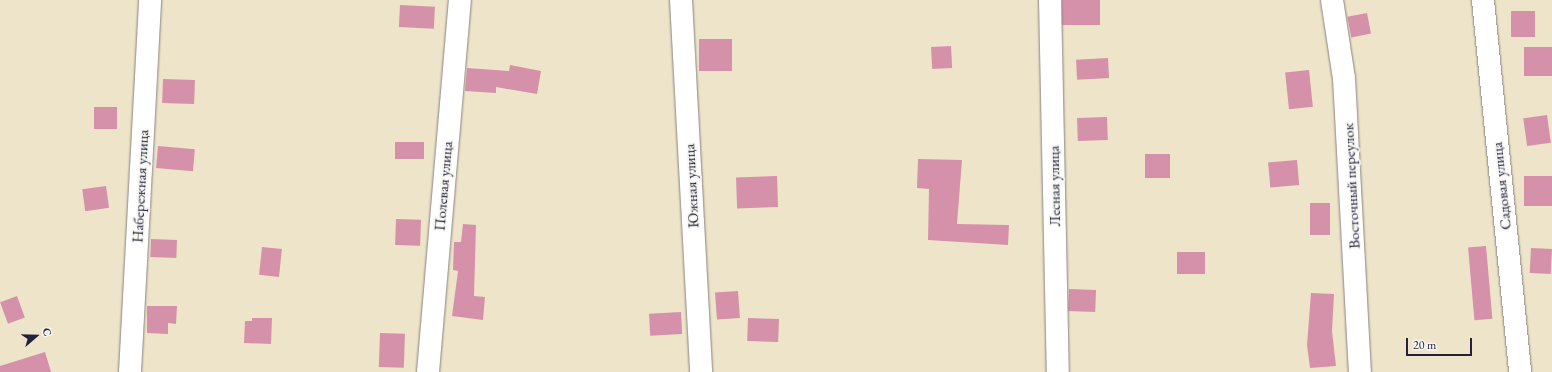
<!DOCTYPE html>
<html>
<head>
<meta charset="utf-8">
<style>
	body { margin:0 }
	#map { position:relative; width:1552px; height:372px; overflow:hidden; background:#eee4c9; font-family:"EB Garamond",serif }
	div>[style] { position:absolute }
	.building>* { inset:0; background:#d591aa; transform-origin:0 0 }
	.roads { filter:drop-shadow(0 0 1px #888382) drop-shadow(0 0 1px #888382) }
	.minor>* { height:22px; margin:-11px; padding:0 11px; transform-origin:11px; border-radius:11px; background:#fff }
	span { translate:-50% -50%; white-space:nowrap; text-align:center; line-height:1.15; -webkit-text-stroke:3.5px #f6f6f2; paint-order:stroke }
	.street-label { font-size:15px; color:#22223b }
	.north { position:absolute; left:16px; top:316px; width:40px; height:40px; -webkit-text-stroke:3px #f6f6f2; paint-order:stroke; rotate:70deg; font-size:11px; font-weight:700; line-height:16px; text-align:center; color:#22223b }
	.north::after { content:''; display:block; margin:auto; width:14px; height:18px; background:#22223b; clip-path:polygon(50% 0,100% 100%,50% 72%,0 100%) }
	.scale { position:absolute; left:1406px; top:338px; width:66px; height:18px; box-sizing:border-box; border:2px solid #22223b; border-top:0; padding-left:5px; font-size:12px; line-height:14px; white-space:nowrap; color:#22223b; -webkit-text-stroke:3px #f6f6f2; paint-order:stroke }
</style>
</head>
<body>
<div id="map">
	<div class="building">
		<i style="left:1062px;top:0;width:38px;height:25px"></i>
		<i style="left:400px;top:5px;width:35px;height:22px;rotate:3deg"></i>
		<i style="left:1535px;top:11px;width:26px;height:24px;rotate:90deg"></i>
		<i style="left:1367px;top:13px;width:21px;height:20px;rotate:79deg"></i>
		<i style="left:699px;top:39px;width:33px;height:32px"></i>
		<i style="left:951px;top:46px;width:22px;height:20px;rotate:87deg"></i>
		<i style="left:1552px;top:47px;width:29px;height:28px;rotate:90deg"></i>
		<i style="left:1108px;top:58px;width:20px;height:32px;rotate:87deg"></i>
		<i style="clip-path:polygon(510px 65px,541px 71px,537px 94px,496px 87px,496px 93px,465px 91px,467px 68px,509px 71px)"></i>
		<i style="left:1309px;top:70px;width:37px;height:24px;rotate:84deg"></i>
		<i style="left:163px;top:79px;width:32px;height:24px;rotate:2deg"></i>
		<i style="left:94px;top:107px;width:23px;height:22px"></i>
		<i style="left:1547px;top:115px;width:28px;height:24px;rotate:82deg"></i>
		<i style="left:1107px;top:117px;width:23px;height:30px;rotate:88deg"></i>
		<i style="left:395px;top:142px;width:29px;height:17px"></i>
		<i style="left:158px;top:146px;width:37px;height:22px;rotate:5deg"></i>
		<i style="left:1145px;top:154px;width:25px;height:24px"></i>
		<i style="clip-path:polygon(918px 159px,962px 160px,957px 224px,1009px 225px,1008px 245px,928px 240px,929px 189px,917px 188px)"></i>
		<i style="left:1297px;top:160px;width:25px;height:29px;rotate:85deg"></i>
		<i style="left:777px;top:176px;width:31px;height:41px;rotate:88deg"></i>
		<i style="left:1552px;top:176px;width:30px;height:28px;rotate:90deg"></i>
		<i style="left:106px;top:186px;width:22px;height:24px;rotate:82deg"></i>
		<i style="left:1310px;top:203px;width:20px;height:32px"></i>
		<i style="left:396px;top:219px;width:25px;height:26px;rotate:2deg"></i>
		<i style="clip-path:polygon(463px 224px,476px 225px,474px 296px,485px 297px,483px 320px,452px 316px,458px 271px,453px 270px,454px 242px,461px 242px)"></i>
		<i style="left:151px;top:239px;width:26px;height:18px;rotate:2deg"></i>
		<i style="left:1486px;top:246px;width:73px;height:18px;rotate:85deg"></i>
		<i style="left:262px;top:247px;width:20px;height:28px;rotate:6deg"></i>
		<i style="left:1531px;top:248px;width:21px;height:25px;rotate:3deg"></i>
		<i style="left:1205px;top:252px;width:22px;height:28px;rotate:90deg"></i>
		<i style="left:1069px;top:289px;width:27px;height:22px;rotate:2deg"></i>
		<i style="left:738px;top:291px;width:27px;height:23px;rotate:86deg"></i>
		<i style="clip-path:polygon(1311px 293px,1334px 294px,1332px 331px,1336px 366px,1310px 368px,1307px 345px)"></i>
		<i style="left:17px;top:296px;width:23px;height:18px;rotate:70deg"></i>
		<i style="clip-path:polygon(147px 306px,177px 306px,176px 324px,168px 323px,168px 334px,147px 333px)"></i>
		<i style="left:681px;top:312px;width:22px;height:32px;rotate:87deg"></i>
		<i style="clip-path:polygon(252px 318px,272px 318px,271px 344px,244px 343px,245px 321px,252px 321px)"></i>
		<i style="left:748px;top:318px;width:31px;height:23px;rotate:2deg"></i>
		<i style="left:380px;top:333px;width:25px;height:34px;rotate:2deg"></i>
		<i style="clip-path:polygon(45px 352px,51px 372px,0 372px,0 366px)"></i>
	</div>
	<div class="roads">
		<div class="minor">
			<i style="left:681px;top:0;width:373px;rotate:86.9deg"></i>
			<i style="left:1050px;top:0;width:372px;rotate:88.8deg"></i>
			<i style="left:1332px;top:0;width:79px;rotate:81.3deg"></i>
			<i style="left:1344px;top:78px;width:294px;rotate:86.9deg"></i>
			<i style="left:1483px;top:0;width:374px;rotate:84.3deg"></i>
			<i style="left:130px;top:372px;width:373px;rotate:-86.9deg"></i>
			<i style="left:428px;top:372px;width:373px;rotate:-85.1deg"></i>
		</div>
	</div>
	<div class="street-label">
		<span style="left:140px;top:186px;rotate:-87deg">Набережная улица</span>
		<span style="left:443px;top:186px;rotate:-85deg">Полевая улица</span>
		<span style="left:691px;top:186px;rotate:-93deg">Южная улица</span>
		<span style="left:1054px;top:186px;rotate:-91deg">Лесная улица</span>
		<span style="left:1351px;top:186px;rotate:-93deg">Восточный переулок</span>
		<span style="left:1501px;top:186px;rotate:-96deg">Садовая улица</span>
	</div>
	<div class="north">С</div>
	<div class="scale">20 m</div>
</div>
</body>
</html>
